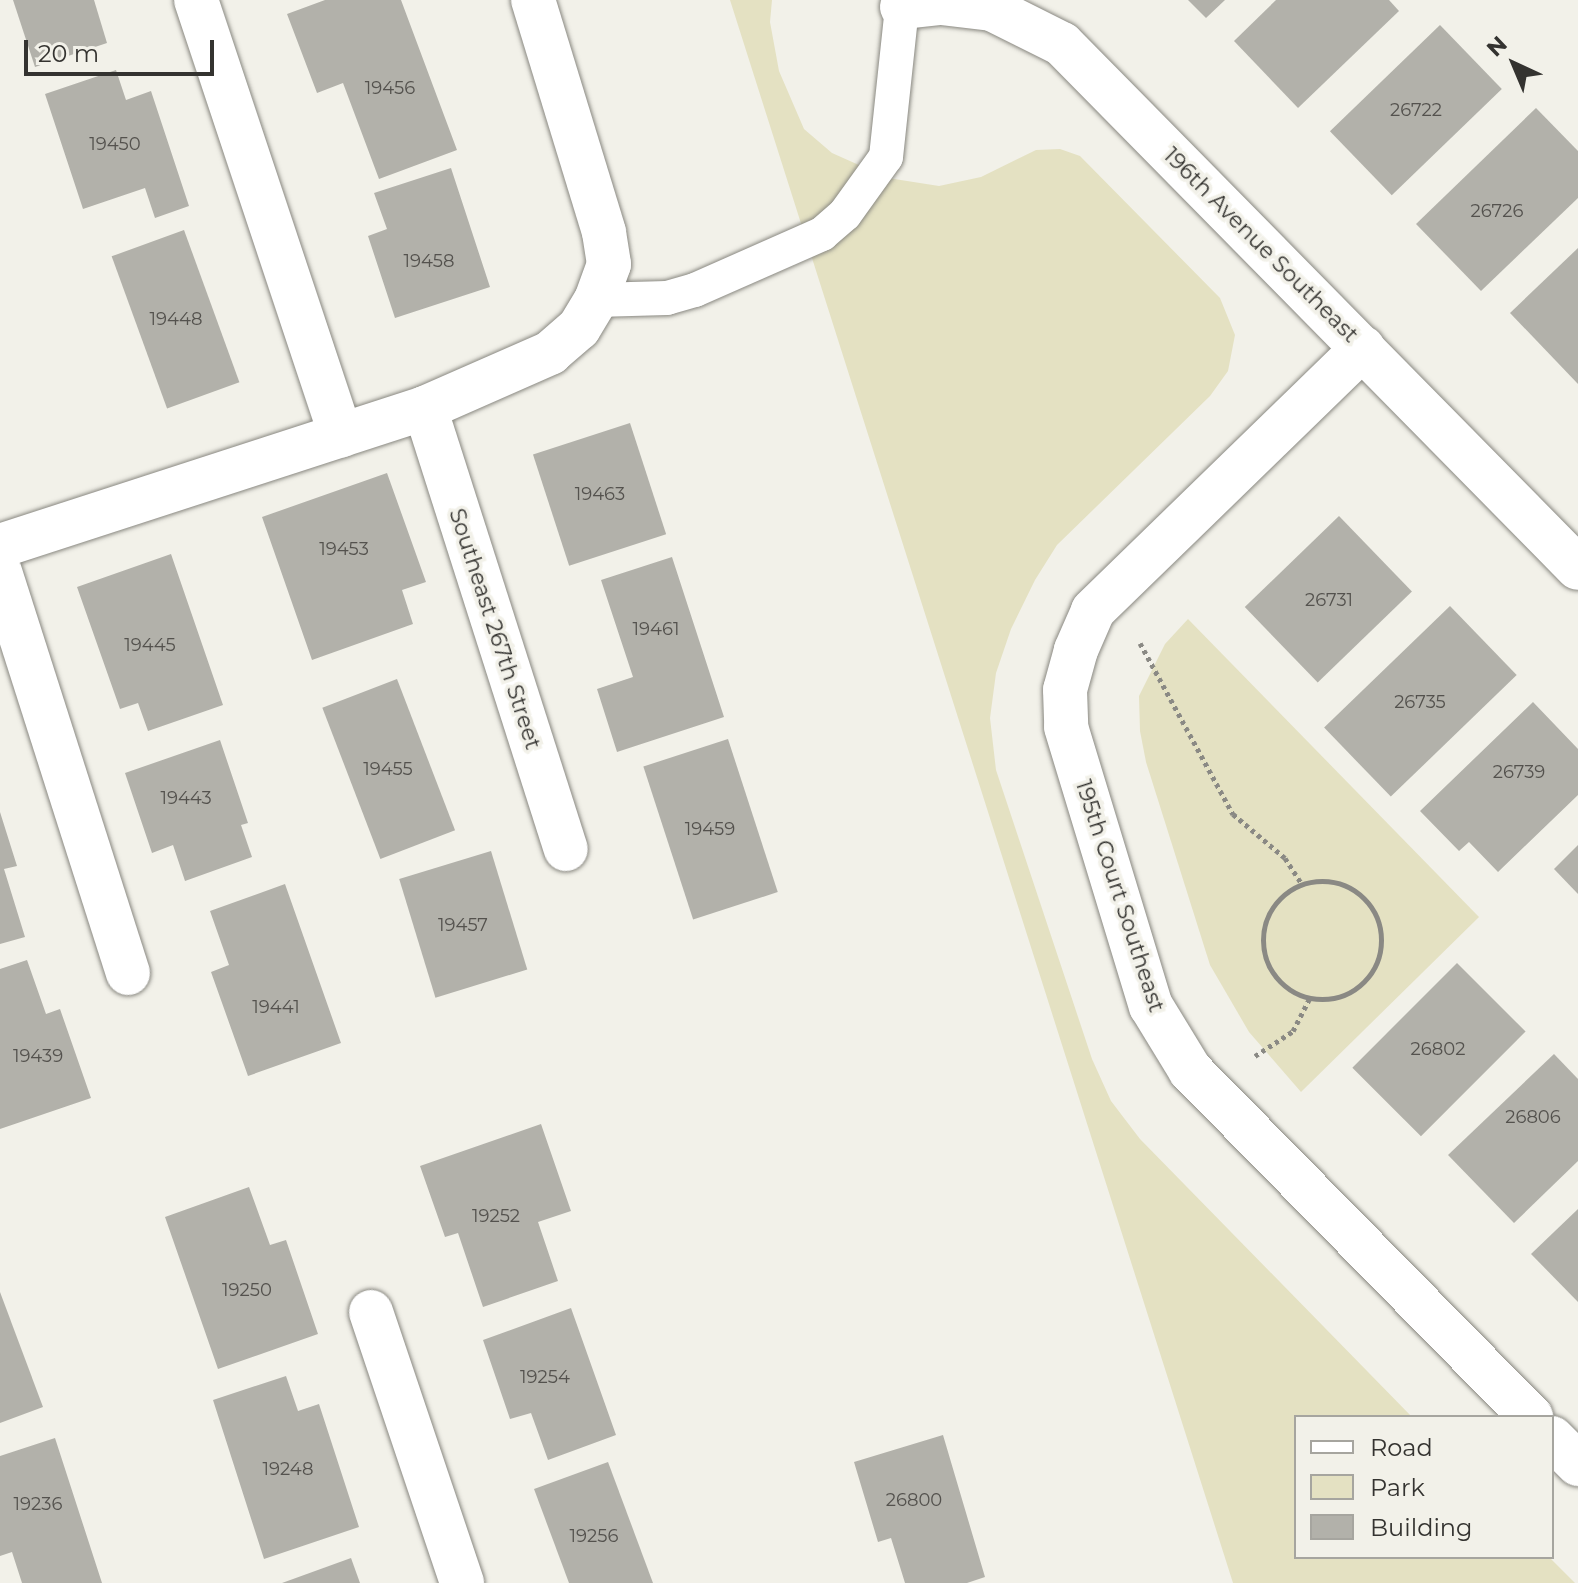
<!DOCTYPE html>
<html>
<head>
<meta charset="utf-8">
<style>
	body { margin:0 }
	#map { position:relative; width:1578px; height:1583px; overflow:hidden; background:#f2f1e9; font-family:Montserrat,sans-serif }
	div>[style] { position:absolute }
	.green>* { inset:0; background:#e4e1c2 }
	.building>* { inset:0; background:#b2b1aa; transform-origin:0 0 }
	.path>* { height:5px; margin-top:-2.5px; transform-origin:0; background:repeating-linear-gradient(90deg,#8a8984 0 4px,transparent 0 8px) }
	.path>.ring { margin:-2.5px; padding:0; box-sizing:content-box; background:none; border:5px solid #8a8984; border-radius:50% }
	.roads { filter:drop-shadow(0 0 2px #898881) drop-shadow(0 0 2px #898881) }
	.service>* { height:34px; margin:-17px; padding:0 17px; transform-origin:17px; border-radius:17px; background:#fff }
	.minor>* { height:44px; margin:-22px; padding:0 22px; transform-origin:22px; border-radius:22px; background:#fff }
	span { translate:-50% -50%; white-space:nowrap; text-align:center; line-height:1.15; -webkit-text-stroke:7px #f2f1e9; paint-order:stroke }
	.number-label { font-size:18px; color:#54524e }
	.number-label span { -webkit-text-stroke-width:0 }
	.street-label { font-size:22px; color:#343330 }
	.legend { position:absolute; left:1294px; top:1415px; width:260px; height:144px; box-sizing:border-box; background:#f2f1e9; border:2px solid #a6a59f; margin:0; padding:10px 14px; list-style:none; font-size:24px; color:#343330 }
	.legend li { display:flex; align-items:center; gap:16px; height:40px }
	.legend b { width:40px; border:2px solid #a6a59f }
	.north { position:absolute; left:1474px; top:24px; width:80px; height:80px; -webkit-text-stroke:6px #f2f1e9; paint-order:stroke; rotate:316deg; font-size:22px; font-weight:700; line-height:32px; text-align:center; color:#343330 }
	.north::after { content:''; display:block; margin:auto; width:28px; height:36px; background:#343330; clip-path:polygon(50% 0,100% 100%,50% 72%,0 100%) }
	.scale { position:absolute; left:24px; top:40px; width:190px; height:36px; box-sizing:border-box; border:4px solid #343330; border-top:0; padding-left:10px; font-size:24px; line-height:28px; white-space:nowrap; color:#343330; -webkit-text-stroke:6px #f2f1e9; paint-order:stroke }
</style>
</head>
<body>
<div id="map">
	<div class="green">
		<i style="clip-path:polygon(730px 0,772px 0,770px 22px,779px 71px,804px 129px,832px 153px,888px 178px,939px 186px,981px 177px,1036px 150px,1060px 149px,1080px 156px,1220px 298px,1235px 335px,1228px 371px,1210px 396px,1057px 545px,1035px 580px,1011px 629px,996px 673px,990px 718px,996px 770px,1092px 1059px,1111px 1101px,1140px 1139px,1412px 1417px,1296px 1417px,1296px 1557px,1549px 1557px,1575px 1583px,1233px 1583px)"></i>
		<i style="clip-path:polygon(1188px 619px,1479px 917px,1301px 1092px,1249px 1032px,1210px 965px,1146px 762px,1140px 731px,1139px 696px,1165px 644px)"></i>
	</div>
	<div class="building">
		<i style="clip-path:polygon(13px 0,94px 0,107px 43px,35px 67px)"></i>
		<i style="clip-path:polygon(325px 0,401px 0,457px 150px,379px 179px,343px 83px,317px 93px,287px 14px)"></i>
		<i style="clip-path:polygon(1188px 0,1225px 0,1206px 18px)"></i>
		<i style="clip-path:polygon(1276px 0,1389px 0,1399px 11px,1298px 108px,1234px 41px)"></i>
		<i style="left:1440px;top:25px;width:89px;height:153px;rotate:46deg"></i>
		<i style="clip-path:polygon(116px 70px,126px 100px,151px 91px,189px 206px,155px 218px,145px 188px,83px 209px,45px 94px)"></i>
		<i style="clip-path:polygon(1536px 108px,1578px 151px,1578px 198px,1481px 291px,1416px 224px)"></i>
		<i style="clip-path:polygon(451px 168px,490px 287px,395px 318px,368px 236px,387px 229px,374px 193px)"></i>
		<i style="left:184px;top:230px;width:162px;height:77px;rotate:70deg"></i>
		<i style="clip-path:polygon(1578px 248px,1578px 384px,1510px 313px)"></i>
		<i style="left:630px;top:423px;width:117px;height:102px;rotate:72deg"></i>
		<i style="clip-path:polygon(387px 473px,426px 582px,402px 590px,413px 624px,312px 660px,262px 517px)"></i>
		<i style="left:1339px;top:516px;width:105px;height:131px;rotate:46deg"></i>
		<i style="clip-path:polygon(171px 554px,223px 705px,148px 731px,138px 703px,120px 709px,77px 587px)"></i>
		<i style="clip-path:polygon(672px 557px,724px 717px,617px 752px,597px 689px,633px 677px,601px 580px)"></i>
		<i style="left:1450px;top:606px;width:96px;height:175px;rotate:46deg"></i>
		<i style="left:397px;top:679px;width:162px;height:80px;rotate:69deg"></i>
		<i style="clip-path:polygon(1533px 702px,1578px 749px,1578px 795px,1498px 872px,1469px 842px,1459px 851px,1420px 811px)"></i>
		<i style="left:728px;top:739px;width:161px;height:89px;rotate:72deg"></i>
		<i style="clip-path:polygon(220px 740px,248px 823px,241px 825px,252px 857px,185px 881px,173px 845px,152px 853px,125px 773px)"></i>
		<i style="clip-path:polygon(0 812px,17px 866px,4px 869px,25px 937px,0 944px)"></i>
		<i style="clip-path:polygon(1578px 845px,1578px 894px,1554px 869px)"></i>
		<i style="left:491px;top:851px;width:124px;height:96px;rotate:73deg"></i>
		<i style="clip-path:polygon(285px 884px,341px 1043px,248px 1076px,211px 972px,229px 965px,210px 911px)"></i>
		<i style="clip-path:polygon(27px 960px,46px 1014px,60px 1009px,91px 1098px,0 1129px,0 969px)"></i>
		<i style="left:1457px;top:963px;width:97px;height:148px;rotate:45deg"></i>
		<i style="clip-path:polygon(1554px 1054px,1578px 1079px,1578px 1161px,1514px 1223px,1448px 1155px)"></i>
		<i style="clip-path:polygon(541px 1124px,571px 1211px,538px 1222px,558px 1281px,483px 1307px,458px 1233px,445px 1237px,420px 1166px)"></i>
		<i style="clip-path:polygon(249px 1187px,270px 1245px,286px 1240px,318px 1334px,218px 1369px,165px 1217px)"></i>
		<i style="clip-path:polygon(1578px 1209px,1578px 1302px,1531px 1254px)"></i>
		<i style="clip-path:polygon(0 1292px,43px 1407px,0 1423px)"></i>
		<i style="clip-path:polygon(571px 1308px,616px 1435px,548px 1460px,531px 1413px,510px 1419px,483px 1340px)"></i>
		<i style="clip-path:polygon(286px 1376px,298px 1411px,319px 1404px,359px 1527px,264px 1559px,213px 1400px)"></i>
		<i style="clip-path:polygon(943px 1435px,985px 1577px,967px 1583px,905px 1583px,891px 1538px,878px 1542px,854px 1462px)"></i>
		<i style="clip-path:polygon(55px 1438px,102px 1583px,22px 1583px,12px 1552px,0 1556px,0 1456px)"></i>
		<i style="clip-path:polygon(608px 1462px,653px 1583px,569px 1583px,534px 1489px)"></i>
		<i style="clip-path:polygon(351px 1558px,360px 1583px,282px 1583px)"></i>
	</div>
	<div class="path">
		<i style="left:1140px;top:643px;width:195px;rotate:61.5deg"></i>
		<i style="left:1233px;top:814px;width:68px;rotate:40.2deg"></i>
		<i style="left:1285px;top:858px;width:31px;rotate:57deg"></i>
		<i class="ring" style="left:1263px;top:881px;width:113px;height:113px"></i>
		<i style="left:1255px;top:1056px;width:45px;rotate:-33.3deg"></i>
		<i style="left:1293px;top:1031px;width:37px;rotate:-63deg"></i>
	</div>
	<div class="roads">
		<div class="service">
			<i style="left:596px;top:300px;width:71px;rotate:-1.6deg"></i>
			<i style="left:667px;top:298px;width:29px;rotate:-16deg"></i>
			<i style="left:695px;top:290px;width:139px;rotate:-23.8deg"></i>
			<i style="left:822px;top:234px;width:30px;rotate:-41deg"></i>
			<i style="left:845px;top:214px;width:70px;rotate:-54.3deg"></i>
			<i style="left:886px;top:157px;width:151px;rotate:-83.9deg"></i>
		</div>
		<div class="minor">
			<i style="left:196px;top:0;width:459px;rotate:71.6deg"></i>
			<i style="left:902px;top:7px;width:39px;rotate:-6deg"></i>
			<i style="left:941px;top:3px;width:51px;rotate:6.7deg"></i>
			<i style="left:992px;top:9px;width:78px;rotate:26.6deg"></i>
			<i style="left:1062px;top:44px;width:735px;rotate:45.44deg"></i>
			<i style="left:1363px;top:348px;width:377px;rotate:135.8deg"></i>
			<i style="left:1093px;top:611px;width:43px;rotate:113.6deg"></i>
			<i style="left:1076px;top:650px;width:41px;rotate:105.4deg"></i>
			<i style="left:1065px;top:690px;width:37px;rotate:88deg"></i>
			<i style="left:1066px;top:727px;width:292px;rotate:73.1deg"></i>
			<i style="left:1151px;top:1006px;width:75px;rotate:58.6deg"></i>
			<i style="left:1190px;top:1070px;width:487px;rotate:45.5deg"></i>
			<i style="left:425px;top:408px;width:463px;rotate:72.3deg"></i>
			<i style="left:0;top:546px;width:447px;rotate:-18deg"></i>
			<i style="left:425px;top:408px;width:137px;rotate:-23.7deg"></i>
			<i style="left:550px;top:353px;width:38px;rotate:-41deg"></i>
			<i style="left:579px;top:328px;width:33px;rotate:-59deg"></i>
			<i style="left:596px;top:300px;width:38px;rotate:-70deg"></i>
			<i style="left:609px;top:264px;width:32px;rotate:-99deg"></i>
			<i style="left:604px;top:232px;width:243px;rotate:-107deg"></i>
			<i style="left:0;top:572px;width:421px;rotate:72.3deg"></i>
			<i style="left:371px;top:1312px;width:286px;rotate:71.4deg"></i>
			<i style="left:1552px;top:1438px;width:37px;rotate:45deg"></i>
		</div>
	</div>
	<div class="number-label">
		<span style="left:390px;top:88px">19456</span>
		<span style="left:1416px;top:110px">26722</span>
		<span style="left:115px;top:144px">19450</span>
		<span style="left:1497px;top:211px">26726</span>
		<span style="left:429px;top:261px">19458</span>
		<span style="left:176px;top:319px">19448</span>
		<span style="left:600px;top:494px">19463</span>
		<span style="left:344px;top:549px">19453</span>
		<span style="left:1329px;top:600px">26731</span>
		<span style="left:656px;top:629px">19461</span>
		<span style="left:150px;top:645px">19445</span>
		<span style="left:1420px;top:702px">26735</span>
		<span style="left:388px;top:769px">19455</span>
		<span style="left:1519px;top:772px">26739</span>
		<span style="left:186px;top:798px">19443</span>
		<span style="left:710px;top:829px">19459</span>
		<span style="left:463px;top:925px">19457</span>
		<span style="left:276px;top:1007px">19441</span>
		<span style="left:1438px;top:1049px">26802</span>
		<span style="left:38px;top:1056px">19439</span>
		<span style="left:1533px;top:1117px">26806</span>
		<span style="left:496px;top:1216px">19252</span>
		<span style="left:247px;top:1290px">19250</span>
		<span style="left:545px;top:1377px">19254</span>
		<span style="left:288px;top:1469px">19248</span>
		<span style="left:914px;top:1500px">26800</span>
		<span style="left:38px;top:1504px">19236</span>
		<span style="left:594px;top:1536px">19256</span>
	</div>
	<div class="street-label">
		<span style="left:1261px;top:245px;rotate:45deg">196th Avenue Southeast</span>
		<span style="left:495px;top:629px;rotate:72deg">Southeast 267th Street</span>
		<span style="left:1120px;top:896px;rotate:72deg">195th Court Southeast</span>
	</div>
	<ul class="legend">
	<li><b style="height:10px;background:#fff"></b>Road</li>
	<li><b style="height:22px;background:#e4e1c2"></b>Park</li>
	<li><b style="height:22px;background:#b2b1aa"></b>Building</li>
	</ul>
	<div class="north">N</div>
	<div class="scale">20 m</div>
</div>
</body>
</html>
